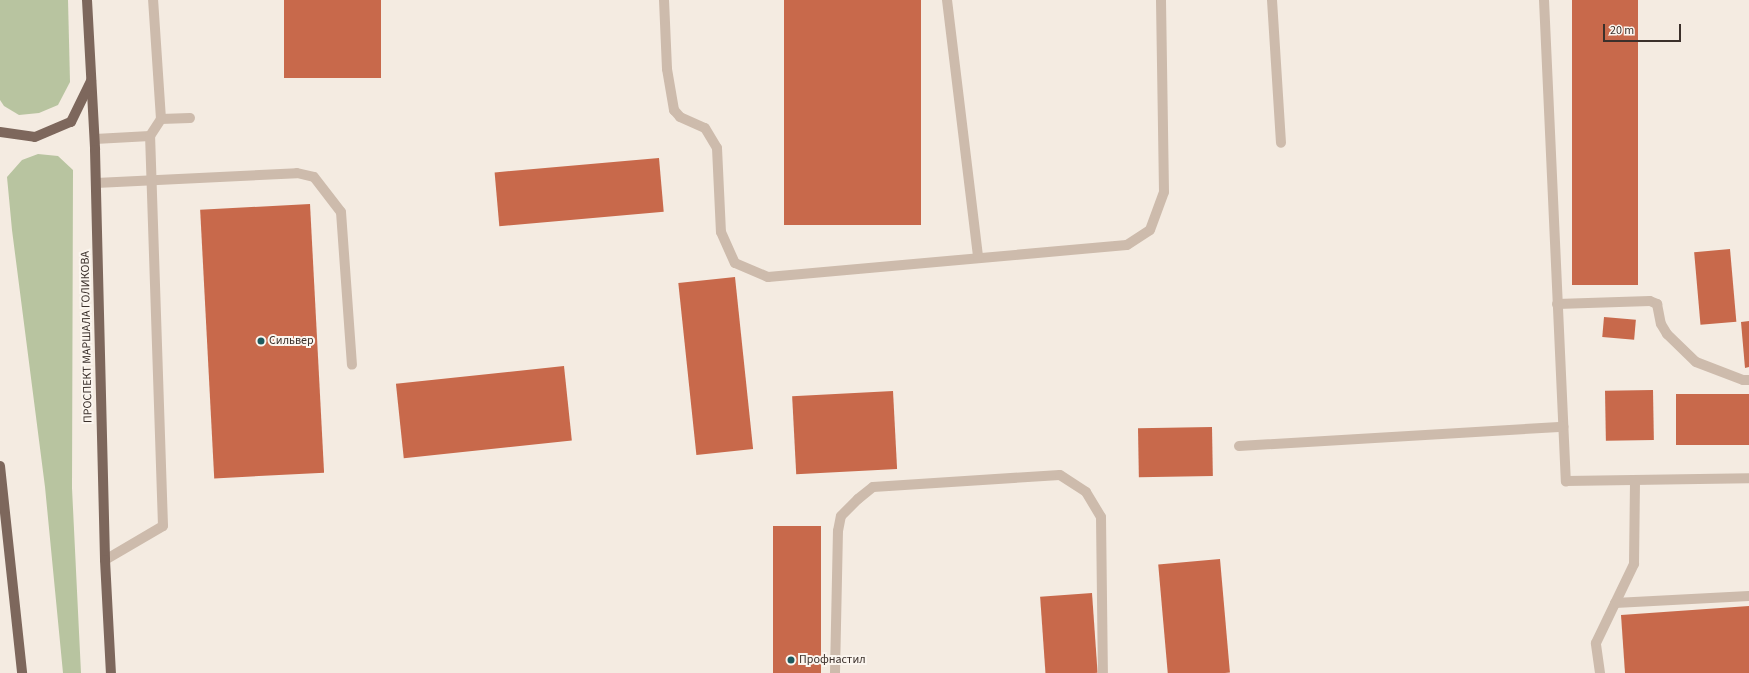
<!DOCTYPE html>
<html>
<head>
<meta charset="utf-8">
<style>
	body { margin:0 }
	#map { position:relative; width:1749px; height:673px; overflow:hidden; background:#f4ebe1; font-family:"Source Sans 3",sans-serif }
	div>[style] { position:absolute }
	.green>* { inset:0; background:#b8c4a0 }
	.building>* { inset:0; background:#c8694b; transform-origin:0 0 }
	.lane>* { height:10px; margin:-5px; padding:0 5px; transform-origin:5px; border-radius:5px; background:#cdbbac }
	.primary>* { height:10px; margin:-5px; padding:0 5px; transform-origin:5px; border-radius:5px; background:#7d675c }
	.dots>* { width:11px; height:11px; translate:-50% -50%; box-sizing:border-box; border:2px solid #fbf5ee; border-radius:50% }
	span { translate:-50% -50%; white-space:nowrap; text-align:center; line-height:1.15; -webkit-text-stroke:4px #fbf5ee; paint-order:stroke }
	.street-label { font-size:12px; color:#3b302b }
	.poi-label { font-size:12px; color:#3b302b }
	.left { translate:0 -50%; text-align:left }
	.scale { position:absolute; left:1603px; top:24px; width:78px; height:18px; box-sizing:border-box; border:2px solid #3b302b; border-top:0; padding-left:5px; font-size:12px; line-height:14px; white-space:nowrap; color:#3b302b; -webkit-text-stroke:3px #fbf5ee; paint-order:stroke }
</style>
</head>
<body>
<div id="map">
	<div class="green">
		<i style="clip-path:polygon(0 0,68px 0,70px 82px,58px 105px,39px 113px,19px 115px,4px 106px,0 100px)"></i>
		<i style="clip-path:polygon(38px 154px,58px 156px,73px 170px,72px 488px,81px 673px,63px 673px,45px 487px,12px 230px,7px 177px,22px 160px)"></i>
	</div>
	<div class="building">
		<i style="left:284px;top:0;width:97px;height:78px"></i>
		<i style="left:784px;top:0;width:137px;height:225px"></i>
		<i style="left:1572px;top:0;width:66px;height:285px"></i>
		<i style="left:659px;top:158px;width:54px;height:165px;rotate:85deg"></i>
		<i style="left:310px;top:204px;width:269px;height:110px;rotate:87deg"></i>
		<i style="left:1730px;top:249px;width:73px;height:36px;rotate:85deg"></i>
		<i style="left:735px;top:277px;width:173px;height:57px;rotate:84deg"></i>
		<i style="left:1604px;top:317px;width:32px;height:20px;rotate:5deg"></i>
		<i style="clip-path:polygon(1749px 321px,1749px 367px,1745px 368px,1741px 322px)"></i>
		<i style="left:564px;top:366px;width:75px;height:169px;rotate:84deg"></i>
		<i style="left:1653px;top:390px;width:50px;height:48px;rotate:89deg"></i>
		<i style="left:893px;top:391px;width:78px;height:101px;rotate:87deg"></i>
		<i style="left:1749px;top:394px;width:51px;height:73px;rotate:90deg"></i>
		<i style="left:1212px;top:427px;width:49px;height:74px;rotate:89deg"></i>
		<i style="left:821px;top:526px;width:147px;height:48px;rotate:90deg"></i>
		<i style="left:1220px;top:559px;width:114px;height:62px;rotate:85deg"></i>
		<i style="left:1092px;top:593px;width:80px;height:52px;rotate:86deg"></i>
		<i style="clip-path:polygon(1749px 606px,1749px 673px,1625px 673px,1621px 615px)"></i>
	</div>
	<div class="lane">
		<i style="left:664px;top:0;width:69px;rotate:87.5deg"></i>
		<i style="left:667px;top:69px;width:42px;rotate:80.3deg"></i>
		<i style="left:674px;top:110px;width:9px;rotate:49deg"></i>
		<i style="left:680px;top:117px;width:27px;rotate:24deg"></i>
		<i style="left:705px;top:128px;width:23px;rotate:59deg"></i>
		<i style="left:717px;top:148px;width:84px;rotate:87.3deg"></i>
		<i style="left:721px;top:232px;width:34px;rotate:66deg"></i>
		<i style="left:735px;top:263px;width:36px;rotate:23deg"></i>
		<i style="left:768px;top:277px;width:360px;rotate:-5.1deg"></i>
		<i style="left:1127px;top:245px;width:27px;rotate:-33deg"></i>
		<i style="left:1150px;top:230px;width:40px;rotate:-69.8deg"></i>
		<i style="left:1164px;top:192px;width:192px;rotate:-90.9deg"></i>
		<i style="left:947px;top:0;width:260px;rotate:83.1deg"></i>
		<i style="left:1272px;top:0;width:143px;rotate:86.4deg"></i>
		<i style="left:1544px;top:0;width:482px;rotate:87.4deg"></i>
		<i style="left:1566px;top:481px;width:183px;rotate:-0.9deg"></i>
		<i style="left:161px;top:119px;width:29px;rotate:-2deg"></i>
		<i style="left:95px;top:139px;width:55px;rotate:-3.1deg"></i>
		<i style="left:150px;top:136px;width:20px;rotate:-57deg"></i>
		<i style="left:161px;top:119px;width:119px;rotate:-93.8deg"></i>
		<i style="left:96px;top:183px;width:201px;rotate:-2.8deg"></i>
		<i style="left:297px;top:173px;width:17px;rotate:13deg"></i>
		<i style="left:314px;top:177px;width:44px;rotate:52.4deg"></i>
		<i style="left:341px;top:212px;width:153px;rotate:85.9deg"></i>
		<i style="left:1557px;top:304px;width:93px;rotate:-1.8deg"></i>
		<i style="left:1650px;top:301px;width:8px;rotate:23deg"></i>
		<i style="left:1657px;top:304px;width:20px;rotate:79deg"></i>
		<i style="left:1661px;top:324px;width:12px;rotate:59deg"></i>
		<i style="left:1667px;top:334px;width:40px;rotate:44deg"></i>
		<i style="left:1696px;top:362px;width:50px;rotate:21deg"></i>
		<i style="left:1743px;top:380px;width:6px"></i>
		<i style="left:1239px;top:446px;width:325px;rotate:-3.4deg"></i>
		<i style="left:105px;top:560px;width:67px;rotate:-30.4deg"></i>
		<i style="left:163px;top:526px;width:390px;rotate:-91.9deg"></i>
		<i style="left:1615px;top:603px;width:134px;rotate:-3deg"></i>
		<i style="left:835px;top:673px;width:142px;rotate:-88.8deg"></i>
		<i style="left:838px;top:531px;width:15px;rotate:-79deg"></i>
		<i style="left:841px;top:516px;width:24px;rotate:-45deg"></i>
		<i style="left:858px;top:499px;width:19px;rotate:-39deg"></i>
		<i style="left:873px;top:487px;width:187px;rotate:-3.7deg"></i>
		<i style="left:1060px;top:475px;width:31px;rotate:33deg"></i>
		<i style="left:1086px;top:492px;width:29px;rotate:59deg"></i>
		<i style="left:1101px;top:517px;width:156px;rotate:89.3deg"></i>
		<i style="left:1600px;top:673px;width:30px;rotate:-98deg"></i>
		<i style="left:1596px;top:643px;width:88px;rotate:-64.3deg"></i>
		<i style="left:1634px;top:564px;width:84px;rotate:-89.3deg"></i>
	</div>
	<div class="primary">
		<i style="left:87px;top:0;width:150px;rotate:86.9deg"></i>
		<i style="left:95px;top:150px;width:410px;rotate:88.6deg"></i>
		<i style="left:105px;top:560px;width:113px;rotate:87deg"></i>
		<i style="left:0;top:132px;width:35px;rotate:8deg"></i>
		<i style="left:35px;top:137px;width:39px;rotate:-23deg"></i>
		<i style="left:71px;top:122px;width:46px;rotate:-64deg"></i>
		<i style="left:0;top:466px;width:208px;rotate:83.9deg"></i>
	</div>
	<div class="dots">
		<i style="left:261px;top:341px;background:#1f5a5e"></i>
		<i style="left:791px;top:660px;background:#1f5a5e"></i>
	</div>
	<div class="street-label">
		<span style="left:87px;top:337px;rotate:-91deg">ПРОСПЕКТ МАРШАЛА ГОЛИКОВА</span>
	</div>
	<div class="poi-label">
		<span class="left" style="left:269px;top:341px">Сильвер</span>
		<span class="left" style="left:799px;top:660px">Профнастил</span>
	</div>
	<div class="scale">20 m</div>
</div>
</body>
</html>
